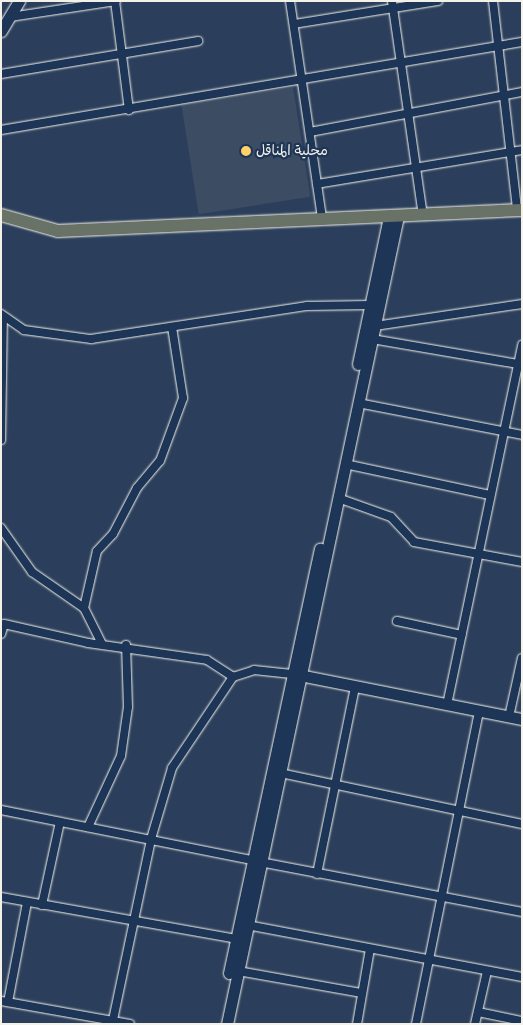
<!DOCTYPE html>
<html>
<head>
<meta charset="utf-8">
<style>
	body { margin:0 }
	#map { position:relative; width:523px; height:1025px; overflow:hidden; background:#2b3f5c; font-family:Sriracha,"Playpen Sans Arabic",sans-serif }
	div>[style] { position:absolute }
	.built>* { inset:0; background:#3c4c62; transform-origin:0 0 }
	.roads { filter:drop-shadow(0 0 1px #f4f1e8) drop-shadow(0 0 1px #f4f1e8) }
	.street>* { height:8px; margin:-4px; padding:0 4px; transform-origin:4px; border-radius:4px; background:#1d3557 }
	.secondary>* { height:11px; margin:-5.5px; padding:0 5.5px; transform-origin:5.5px; border-radius:5.5px; background:#1d3557 }
	.primary>* { height:12px; margin:-6px; padding:0 6px; transform-origin:6px; border-radius:6px; background:#697266 }
	.dots>* { width:14px; height:14px; translate:-50% -50%; box-sizing:border-box; border:2px solid #1d3557; border-radius:50% }
	span { translate:-50% -50%; white-space:nowrap; text-align:center; line-height:1.15; -webkit-text-stroke:4.5px #1d3557; paint-order:stroke }
	.poi-label { font-size:14px; color:#f4f1e8 }
	.left { translate:0 -50%; text-align:left }
	.frame { position:absolute; inset:0; border:2px solid #f4f1e8; pointer-events:none }
</style>
</head>
<body>
<div id="map">
	<div class="built">
		<i style="left:293px;top:87px;width:111px;height:113px;rotate:81deg"></i>
	</div>
	<div class="roads">
		<div class="street">
			<i style="left:115px;top:1px;width:110px;rotate:82.7deg"></i>
			<i style="left:290px;top:1px;width:220px;rotate:81.6deg"></i>
			<i style="left:392px;top:1px;width:216px;rotate:81.8deg"></i>
			<i style="left:493px;top:1px;width:210px;rotate:83.4deg"></i>
			<i style="left:10px;top:17px;width:107px;rotate:-8.6deg"></i>
			<i style="left:294px;top:24px;width:146px;rotate:-9.1deg"></i>
			<i style="left:1px;top:74px;width:200px;rotate:-9.5deg"></i>
			<i style="left:1px;top:130px;width:528px;rotate:-9.59deg"></i>
			<i style="left:310px;top:132px;width:216px;rotate:-10.7deg"></i>
			<i style="left:317px;top:184px;width:208px;rotate:-9.4deg"></i>
			<i style="left:1px;top:314px;width:28px;rotate:35deg"></i>
			<i style="left:24px;top:330px;width:68px;rotate:7.7deg"></i>
			<i style="left:91px;top:339px;width:219px;rotate:-8.7deg"></i>
			<i style="left:307px;top:306px;width:63px;rotate:-0.9deg"></i>
			<i style="left:375px;top:326px;width:149px;rotate:-8.5deg"></i>
			<i style="left:372px;top:339px;width:148px;rotate:9.7deg"></i>
			<i style="left:358px;top:403px;width:167px;rotate:11deg"></i>
			<i style="left:1px;top:440px;width:123px;rotate:-89.1deg"></i>
			<i style="left:345px;top:464px;width:148px;rotate:12.1deg"></i>
			<i style="left:338px;top:498px;width:56px;rotate:19.7deg"></i>
			<i style="left:391px;top:517px;width:34px;rotate:47deg"></i>
			<i style="left:414px;top:542px;width:110px;rotate:10.5deg"></i>
			<i style="left:1px;top:528px;width:54px;rotate:54.8deg"></i>
			<i style="left:32px;top:572px;width:63px;rotate:34.7deg"></i>
			<i style="left:84px;top:608px;width:40px;rotate:63.4deg"></i>
			<i style="left:84px;top:608px;width:58px;rotate:-77.2deg"></i>
			<i style="left:97px;top:551px;width:23px;rotate:-47deg"></i>
			<i style="left:113px;top:534px;width:52px;rotate:-62.4deg"></i>
			<i style="left:137px;top:488px;width:35px;rotate:-50deg"></i>
			<i style="left:160px;top:461px;width:67px;rotate:-69.9deg"></i>
			<i style="left:183px;top:398px;width:72px;rotate:-98.8deg"></i>
			<i style="left:397px;top:621px;width:66px;rotate:12.2deg"></i>
			<i style="left:1px;top:634px;width:10px;rotate:-73deg"></i>
			<i style="left:4px;top:624px;width:86px;rotate:12.7deg"></i>
			<i style="left:88px;top:643px;width:120px;rotate:8.1deg"></i>
			<i style="left:207px;top:660px;width:31px;rotate:33deg"></i>
			<i style="left:233px;top:677px;width:22px;rotate:-18deg"></i>
			<i style="left:254px;top:670px;width:38px;rotate:6deg"></i>
			<i style="left:447px;top:705px;width:368px;rotate:-78.2deg"></i>
			<i style="left:509px;top:717px;width:60px;rotate:-77.6deg"></i>
			<i style="left:280px;top:773px;width:247px;rotate:11.9deg"></i>
			<i style="left:1px;top:810px;width:256px;rotate:11.3deg"></i>
			<i style="left:88px;top:827px;width:78px;rotate:-65.1deg"></i>
			<i style="left:121px;top:756px;width:49px;rotate:-81.9deg"></i>
			<i style="left:128px;top:707px;width:62px;rotate:-91.8deg"></i>
			<i style="left:260px;top:862px;width:267px;rotate:10.8deg"></i>
			<i style="left:317px;top:874px;width:190px;rotate:-78.5deg"></i>
			<i style="left:1px;top:897px;width:239px;rotate:10.1deg"></i>
			<i style="left:42px;top:905px;width:85px;rotate:-77.8deg"></i>
			<i style="left:247px;top:925px;width:280px;rotate:10.7deg"></i>
			<i style="left:238px;top:971px;width:126px;rotate:10.1deg"></i>
			<i style="left:1px;top:1001px;width:131px;rotate:10.1deg"></i>
			<i style="left:8px;top:1002px;width:102px;rotate:-79.2deg"></i>
			<i style="left:478px;top:1012px;width:45px;rotate:11.6deg"></i>
			<i style="left:113px;top:1020px;width:185px;rotate:-78.1deg"></i>
			<i style="left:151px;top:839px;width:74px;rotate:-73.5deg"></i>
			<i style="left:172px;top:768px;width:110px;rotate:-56.2deg"></i>
			<i style="left:357px;top:1024px;width:76px;rotate:-80.2deg"></i>
			<i style="left:416px;top:1024px;width:319px;rotate:-78.6deg"></i>
			<i style="left:475px;top:1024px;width:54px;rotate:-77.2deg"></i>
		</div>
		<div class="secondary">
			<i style="left:1px;top:31px;width:35px;rotate:-59deg"></i>
			<i style="left:358px;top:364px;width:150px;rotate:-78.1deg"></i>
			<i style="left:294px;top:674px;width:232px;rotate:11.2deg"></i>
			<i style="left:229px;top:973px;width:434px;rotate:-77.9deg"></i>
			<i style="left:227px;top:1024px;width:826px;rotate:-78.05deg"></i>
		</div>
		<div class="primary">
			<i style="left:1px;top:215px;width:59px;rotate:15.7deg"></i>
			<i style="left:58px;top:231px;width:464px;rotate:-2.6deg"></i>
		</div>
	</div>
	<div class="dots">
		<i style="left:246px;top:151px;background:#ffd166"></i>
	</div>
	<div class="poi-label">
		<span class="left" style="left:256px;top:151px">محلية المناقل</span>
	</div>
	<div class="frame"></div>
</div>
</body>
</html>
